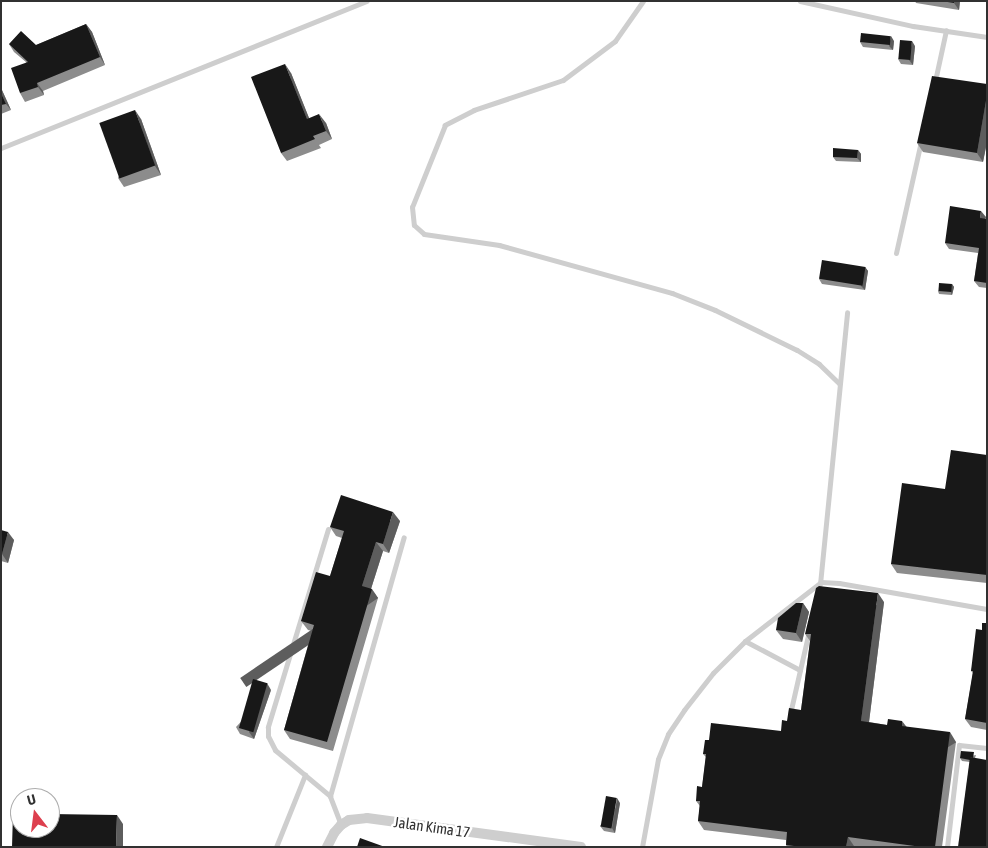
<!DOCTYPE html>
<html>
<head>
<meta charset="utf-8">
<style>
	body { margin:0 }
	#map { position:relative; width:988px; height:848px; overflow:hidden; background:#fff; font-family:"Asap Condensed",sans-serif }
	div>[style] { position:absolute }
	.lane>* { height:5px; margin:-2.5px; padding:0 2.5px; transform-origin:2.5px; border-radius:2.5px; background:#cecece }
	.street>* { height:10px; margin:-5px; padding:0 5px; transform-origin:5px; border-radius:5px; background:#cecece }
	.wall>* { inset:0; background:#8c8c8c }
	.shaded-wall>* { inset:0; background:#5d5d5d; transform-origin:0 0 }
	.building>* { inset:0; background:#181818; transform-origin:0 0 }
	span { translate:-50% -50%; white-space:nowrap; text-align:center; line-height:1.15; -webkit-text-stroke:5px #fff; paint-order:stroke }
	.street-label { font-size:15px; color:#313131 }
	.frame { position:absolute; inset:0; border:2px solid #313131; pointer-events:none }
	.north { position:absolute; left:10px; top:788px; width:50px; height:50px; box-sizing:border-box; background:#fff; border:1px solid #adadad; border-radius:50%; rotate:345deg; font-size:14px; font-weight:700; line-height:20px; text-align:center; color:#313131 }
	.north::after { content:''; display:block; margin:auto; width:18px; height:22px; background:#dd3f4e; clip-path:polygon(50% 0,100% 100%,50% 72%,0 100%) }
</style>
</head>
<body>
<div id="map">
	<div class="lane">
		<i style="left:643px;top:1px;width:49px;rotate:125deg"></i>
		<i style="left:615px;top:41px;width:65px;rotate:143.1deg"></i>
		<i style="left:563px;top:80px;width:94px;rotate:161.4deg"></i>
		<i style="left:474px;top:110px;width:33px;rotate:153deg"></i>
		<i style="left:445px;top:125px;width:88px;rotate:111.9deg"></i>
		<i style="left:412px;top:207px;width:18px;rotate:84deg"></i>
		<i style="left:414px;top:225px;width:13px;rotate:42deg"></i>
		<i style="left:424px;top:234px;width:76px;rotate:8.3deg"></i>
		<i style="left:499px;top:245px;width:180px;rotate:15.5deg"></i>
		<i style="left:672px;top:293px;width:46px;rotate:21.6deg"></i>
		<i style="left:715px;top:310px;width:91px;rotate:26deg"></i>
		<i style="left:797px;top:350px;width:26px;rotate:32deg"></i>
		<i style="left:819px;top:364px;width:28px;rotate:44deg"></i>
		<i style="left:800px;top:1px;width:116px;rotate:12.5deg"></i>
		<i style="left:913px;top:26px;width:75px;rotate:8.5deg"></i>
		<i style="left:935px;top:81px;width:52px;rotate:-77.8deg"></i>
		<i style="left:1px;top:148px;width:394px;rotate:-21.9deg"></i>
		<i style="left:896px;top:253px;width:115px;rotate:-77.4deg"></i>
		<i style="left:328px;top:529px;width:207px;rotate:106.9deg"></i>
		<i style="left:268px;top:727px;width:9px;rotate:90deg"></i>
		<i style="left:268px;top:736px;width:16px;rotate:63deg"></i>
		<i style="left:275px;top:750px;width:72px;rotate:39.9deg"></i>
		<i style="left:820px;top:584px;width:273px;rotate:-84.3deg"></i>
		<i style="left:745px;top:641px;width:62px;rotate:27.8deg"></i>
		<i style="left:800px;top:670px;width:40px;rotate:-77deg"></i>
		<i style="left:790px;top:714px;width:45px;rotate:-77.2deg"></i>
		<i style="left:341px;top:825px;width:31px;rotate:-111deg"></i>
		<i style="left:330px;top:796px;width:269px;rotate:-74.1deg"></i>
		<i style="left:276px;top:847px;width:78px;rotate:-68.1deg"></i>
		<i style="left:642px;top:847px;width:89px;rotate:-79.7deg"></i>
		<i style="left:658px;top:759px;width:27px;rotate:-68deg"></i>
		<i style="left:668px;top:734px;width:29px;rotate:-56deg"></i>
		<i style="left:684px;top:710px;width:47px;rotate:-51.9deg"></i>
		<i style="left:713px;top:673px;width:45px;rotate:-45deg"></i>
		<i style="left:745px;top:641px;width:96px;rotate:-37.8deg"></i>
		<i style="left:821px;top:582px;width:18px;rotate:3deg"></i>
		<i style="left:839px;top:583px;width:150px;rotate:10deg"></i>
		<i style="left:947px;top:847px;width:103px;rotate:-83.3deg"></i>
		<i style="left:959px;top:745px;width:28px;rotate:6deg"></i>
	</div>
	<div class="street">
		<i style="left:327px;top:847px;width:16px;rotate:-63deg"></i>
		<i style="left:334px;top:833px;width:11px;rotate:-49deg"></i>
		<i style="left:341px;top:825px;width:9px;rotate:-32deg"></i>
		<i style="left:349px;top:820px;width:18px;rotate:-6deg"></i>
		<i style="left:367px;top:818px;width:216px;rotate:7.7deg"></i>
	</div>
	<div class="wall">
		<i style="clip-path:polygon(915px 1px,960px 1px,959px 10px,916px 3px)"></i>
		<i style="clip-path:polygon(86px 24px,92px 32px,105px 65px,43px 91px,44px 95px,25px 102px,20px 93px,26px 62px,14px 52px,9px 44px,36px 45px)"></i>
		<i style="clip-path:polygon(894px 41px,893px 50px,863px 47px,860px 42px)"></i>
		<i style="clip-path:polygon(915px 46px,913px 65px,901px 64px,898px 59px)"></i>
		<i style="clip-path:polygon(291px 73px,309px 118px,326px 123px,332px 139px,319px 145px,321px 148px,287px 161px,281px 153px)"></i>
		<i style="clip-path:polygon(987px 84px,987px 142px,983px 162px,923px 152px,917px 143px)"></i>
		<i style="clip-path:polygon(1px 88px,11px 110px,1px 114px)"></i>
		<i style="clip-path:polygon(141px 119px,161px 175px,124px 187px,118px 178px)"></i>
		<i style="clip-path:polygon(858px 150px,861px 154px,861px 162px,836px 161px,833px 157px)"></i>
		<i style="clip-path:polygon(986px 217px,985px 219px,987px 219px,987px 288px,979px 287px,974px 281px,978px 253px,949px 249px,945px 243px)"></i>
		<i style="clip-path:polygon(865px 267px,868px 271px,865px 290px,822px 284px,819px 279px)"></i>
		<i style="clip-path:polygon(952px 284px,954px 287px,952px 295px,939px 294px,938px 291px)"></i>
		<i style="clip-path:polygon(987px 455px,987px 583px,897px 573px,891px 564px,945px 489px)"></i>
		<i style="clip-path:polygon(400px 521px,389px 553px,383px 551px,371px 589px,378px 598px,333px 751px,290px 739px,284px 730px,312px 631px,308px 630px,301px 621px,330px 576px,342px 538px,336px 536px,330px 527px)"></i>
		<i style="clip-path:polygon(1px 530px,14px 540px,8px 563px,1px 561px)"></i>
		<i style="clip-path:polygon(884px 602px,869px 722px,887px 725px,906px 727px,956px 742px,942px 847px,862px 847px,854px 846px,854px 847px,787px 847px,786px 845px,786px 840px,704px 830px,698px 821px,700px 806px,696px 801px,702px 787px,706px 757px,703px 754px,709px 740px,781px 731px,787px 721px,801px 710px,810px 641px,805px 634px)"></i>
		<i style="clip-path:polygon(803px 603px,809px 612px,802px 642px,783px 639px,776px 630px)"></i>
		<i style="clip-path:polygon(987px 623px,987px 730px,971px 727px,965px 719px,973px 673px,971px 671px,982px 630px)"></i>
		<i style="clip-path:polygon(271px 690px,254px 739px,240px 734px,236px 727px)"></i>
		<i style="clip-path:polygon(976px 755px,975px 758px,970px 762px,962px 761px,960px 758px)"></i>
		<i style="clip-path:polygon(620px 803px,615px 833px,604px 831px,600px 826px)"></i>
	</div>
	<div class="shaded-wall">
		<i style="clip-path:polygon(954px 1px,960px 1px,959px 10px,954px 3px)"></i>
		<i style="clip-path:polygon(86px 24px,92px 32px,105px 65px,100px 57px)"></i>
		<i style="clip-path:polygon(891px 36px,894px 41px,893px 50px,889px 46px)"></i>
		<i style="clip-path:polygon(912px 41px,915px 46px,913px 65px,909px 60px)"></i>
		<i style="clip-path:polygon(285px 64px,291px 73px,313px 128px,307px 119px)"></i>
		<i style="clip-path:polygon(37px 83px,43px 91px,44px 95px,38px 87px)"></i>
		<i style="clip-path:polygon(1px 88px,11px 110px,6px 104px,1px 93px)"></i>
		<i style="clip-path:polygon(987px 95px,987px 142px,983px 162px,977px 153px)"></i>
		<i style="clip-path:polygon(135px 110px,141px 119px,161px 175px,155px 166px)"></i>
		<i style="clip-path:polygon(319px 114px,326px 123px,332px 139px,326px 131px)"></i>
		<i style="clip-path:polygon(858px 150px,861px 154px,861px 162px,857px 158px)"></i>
		<i style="clip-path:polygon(981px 211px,986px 217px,984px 225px,980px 218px)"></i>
		<i style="clip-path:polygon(865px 267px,868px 271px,865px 290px,861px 286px)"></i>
		<i style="clip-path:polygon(952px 284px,954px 287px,952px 295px,951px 293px)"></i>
		<i style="clip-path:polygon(393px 512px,400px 521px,389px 553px,383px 544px)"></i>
		<i style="clip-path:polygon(8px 532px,14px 540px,8px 563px,2px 554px)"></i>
		<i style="clip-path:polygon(376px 542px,383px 551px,369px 595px,362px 586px)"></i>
		<i style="left:372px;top:589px;width:11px;height:159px;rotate:56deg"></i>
		<i style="clip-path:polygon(878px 593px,884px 602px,868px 730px,861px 721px)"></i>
		<i style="clip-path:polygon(803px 603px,809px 612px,802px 642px,796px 633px)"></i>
		<i style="clip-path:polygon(267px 683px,271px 690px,254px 739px,249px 732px)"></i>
		<i style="clip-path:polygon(902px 721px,909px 730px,902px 726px)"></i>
		<i style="left:950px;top:732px;width:12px;height:116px;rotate:59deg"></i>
		<i style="clip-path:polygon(617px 798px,620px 803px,615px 833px,612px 828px)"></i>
		<i style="clip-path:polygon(117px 815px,123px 824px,123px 847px,116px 847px)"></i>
		<i style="clip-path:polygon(848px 837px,854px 846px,854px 847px,846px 847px)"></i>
	</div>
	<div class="building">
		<i style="clip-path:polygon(941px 1px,954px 1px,954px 3px)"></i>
		<i style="clip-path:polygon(86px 24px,100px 57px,37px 83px,38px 87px,20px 93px,11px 68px,28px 62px,9px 44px,21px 31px,36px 45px)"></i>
		<i style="left:861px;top:33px;width:30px;height:9px;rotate:6deg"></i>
		<i style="left:900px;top:40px;width:12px;height:19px;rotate:5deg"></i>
		<i style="clip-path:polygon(285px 64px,307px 119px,319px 114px,326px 131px,313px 136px,315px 139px,281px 153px,251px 77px)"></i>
		<i style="clip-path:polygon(932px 76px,987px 84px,987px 95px,977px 153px,917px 143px)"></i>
		<i style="clip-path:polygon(1px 93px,6px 104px,1px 105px)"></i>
		<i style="left:135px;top:110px;width:59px;height:38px;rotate:70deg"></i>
		<i style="clip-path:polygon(833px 148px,858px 150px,857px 158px,833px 157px)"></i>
		<i style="clip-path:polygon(950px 206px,981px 211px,980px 218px,987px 219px,987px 283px,974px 281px,979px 248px,945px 243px)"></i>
		<i style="left:822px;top:260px;width:44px;height:19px;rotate:9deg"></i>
		<i style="left:939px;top:283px;width:13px;height:8px;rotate:4deg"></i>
		<i style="clip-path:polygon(951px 450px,987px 455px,987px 575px,891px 564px,902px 483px,945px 489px)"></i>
		<i style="clip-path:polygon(341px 495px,393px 512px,383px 544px,376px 542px,362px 586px,372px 589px,327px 742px,284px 730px,314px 625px,301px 621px,316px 572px,330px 576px,344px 531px,330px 527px)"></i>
		<i style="clip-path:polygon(1px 530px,8px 532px,2px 554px,1px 554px)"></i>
		<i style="clip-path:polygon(819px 586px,878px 593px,861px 721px,887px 725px,888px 719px,902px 721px,902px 726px,950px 732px,935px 847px,922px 847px,848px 837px,846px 847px,802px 847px,786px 845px,787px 832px,698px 821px,700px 801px,696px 801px,697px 786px,702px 787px,706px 754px,703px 754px,705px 740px,709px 740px,711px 723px,781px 731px,782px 720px,787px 721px,789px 708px,801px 710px,811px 634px,805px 634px,816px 588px)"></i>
		<i style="clip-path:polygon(796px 603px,803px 603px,796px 633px,776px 630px,778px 618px)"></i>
		<i style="clip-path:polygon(982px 623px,987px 623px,987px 723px,965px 719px,973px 671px,971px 671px,976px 629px,982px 630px)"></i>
		<i style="left:253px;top:679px;width:15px;height:51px;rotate:16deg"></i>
		<i style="clip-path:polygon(961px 751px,974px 752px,973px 758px,970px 757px,970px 760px,960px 758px)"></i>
		<i style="clip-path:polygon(970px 757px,987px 760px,987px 847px,958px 847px)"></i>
		<i style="left:606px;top:796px;width:11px;height:31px;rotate:10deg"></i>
		<i style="clip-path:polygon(13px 813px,20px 813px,20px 828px,50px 828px,50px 814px,117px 815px,116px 847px,12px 847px)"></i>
		<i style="clip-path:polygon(360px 838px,385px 847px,357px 847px)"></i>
	</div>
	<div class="street-label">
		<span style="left:432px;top:827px;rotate:8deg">Jalan Kima 17</span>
	</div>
	<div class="frame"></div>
	<div class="north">U</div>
</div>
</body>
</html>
